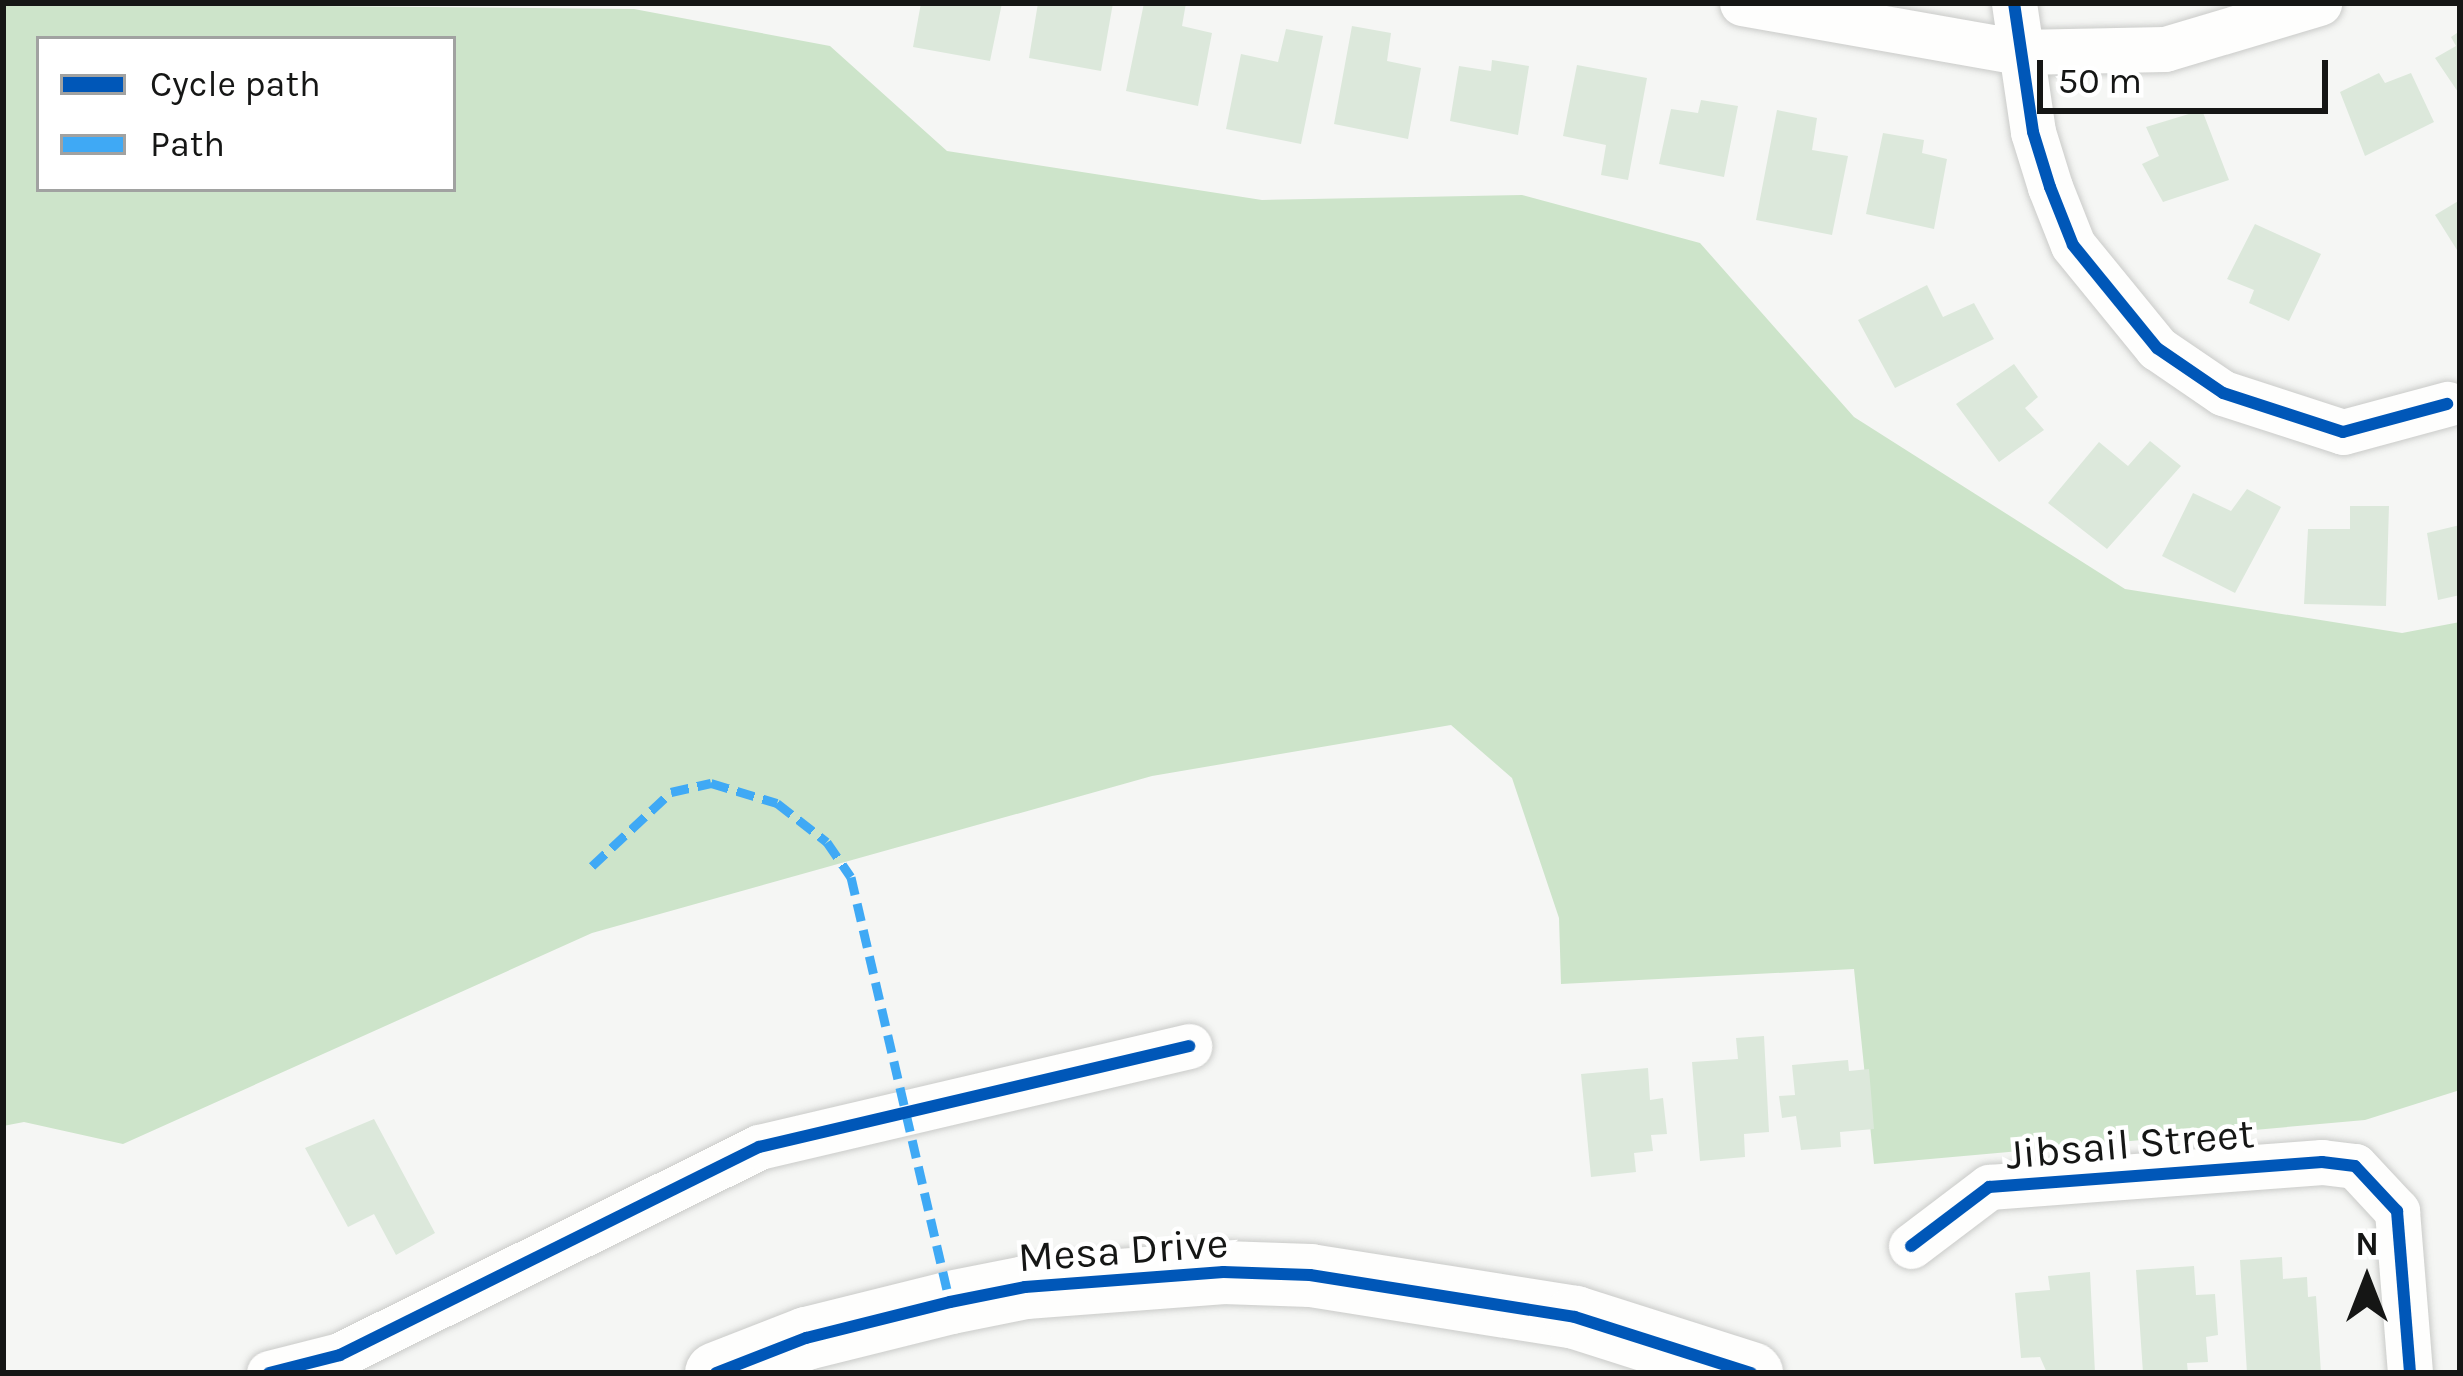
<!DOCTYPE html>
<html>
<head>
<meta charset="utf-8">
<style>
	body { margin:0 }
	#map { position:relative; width:2463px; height:1376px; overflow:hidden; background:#f5f6f4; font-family:Karla,sans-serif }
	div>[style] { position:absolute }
	.green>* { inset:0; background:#cde4ca }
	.building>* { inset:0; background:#dce8db }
	.roads { filter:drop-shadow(0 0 3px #cacbc9) drop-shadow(0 0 3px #cacbc9) }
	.minor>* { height:45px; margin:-22.5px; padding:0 22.5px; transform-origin:22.5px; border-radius:22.5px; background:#fefefd }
	.secondary>* { height:63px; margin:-31.5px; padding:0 31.5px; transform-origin:31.5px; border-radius:31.5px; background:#fefefd }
	.quiet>* { height:9px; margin-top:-4.5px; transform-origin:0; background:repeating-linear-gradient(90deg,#3fa9f5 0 18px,transparent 0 27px) }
	.cycleway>* { height:12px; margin:-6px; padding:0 6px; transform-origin:6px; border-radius:6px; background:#0057b8 }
	span { translate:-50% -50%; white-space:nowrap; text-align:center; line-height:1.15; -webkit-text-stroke:9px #fff; paint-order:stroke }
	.street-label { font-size:42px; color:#151615 }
	.frame { position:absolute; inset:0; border:6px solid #151615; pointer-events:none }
	.legend { position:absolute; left:36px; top:36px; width:420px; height:156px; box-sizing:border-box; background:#fff; border:3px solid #a1a2a1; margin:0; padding:15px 21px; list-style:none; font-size:36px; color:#151615 }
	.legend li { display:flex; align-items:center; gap:24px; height:60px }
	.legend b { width:60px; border:3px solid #a1a2a1 }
	.north { position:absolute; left:2307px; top:1220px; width:120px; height:120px; -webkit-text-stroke:9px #fff; paint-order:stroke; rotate:0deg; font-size:33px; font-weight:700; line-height:48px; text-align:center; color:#151615 }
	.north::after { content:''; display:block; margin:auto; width:42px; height:54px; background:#151615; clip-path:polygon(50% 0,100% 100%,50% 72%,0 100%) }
	.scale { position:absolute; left:2037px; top:60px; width:291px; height:54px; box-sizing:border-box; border:6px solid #151615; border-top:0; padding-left:15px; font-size:36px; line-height:42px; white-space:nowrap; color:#151615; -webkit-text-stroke:9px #fff; paint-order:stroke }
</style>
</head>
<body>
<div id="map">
	<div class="green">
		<i style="clip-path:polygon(evenodd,3px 3px,634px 9px,830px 46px,947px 151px,1262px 200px,1522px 195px,1700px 243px,1854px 417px,2125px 589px,2402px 633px,2460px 622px,2460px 1090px,2365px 1120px,1874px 1164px,1854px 969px,1561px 984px,1559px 918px,1512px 778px,1451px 725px,1152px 776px,592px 933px,123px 1144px,24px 1122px,3px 1126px,3px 3px,39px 39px,453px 39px,453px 189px,39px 189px,39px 39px)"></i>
	</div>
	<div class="building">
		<i style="clip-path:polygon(921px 3px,1002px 3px,990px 61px,913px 47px)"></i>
		<i style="clip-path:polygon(1038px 3px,1113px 3px,1101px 71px,1029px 58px)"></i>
		<i style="clip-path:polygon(1144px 3px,1186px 3px,1182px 26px,1212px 33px,1198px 106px,1126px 91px)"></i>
		<i style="clip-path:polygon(1352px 26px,1391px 33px,1387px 61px,1421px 68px,1408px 139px,1334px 124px)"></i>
		<i style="clip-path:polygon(1286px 29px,1323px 36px,1301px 144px,1226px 129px,1241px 54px,1278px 62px)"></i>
		<i style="clip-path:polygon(2460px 31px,2460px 95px,2435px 58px,2456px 46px,2451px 37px)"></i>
		<i style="clip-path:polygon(1492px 60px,1529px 66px,1518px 135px,1450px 121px,1459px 66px,1491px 71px)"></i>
		<i style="clip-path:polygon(1577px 65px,1647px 78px,1628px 180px,1601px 175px,1606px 145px,1563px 136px)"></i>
		<i style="clip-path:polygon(2379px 73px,2385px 83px,2411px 73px,2434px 122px,2365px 156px,2340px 92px)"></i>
		<i style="clip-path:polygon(1701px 100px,1738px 106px,1724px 177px,1659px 164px,1671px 109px,1698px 113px)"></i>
		<i style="clip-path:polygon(1777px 110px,1817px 118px,1812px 150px,1848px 156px,1832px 235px,1756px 220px)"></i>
		<i style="clip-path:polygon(2202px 110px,2229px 180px,2163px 202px,2142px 164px,2159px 156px,2146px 127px)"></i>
		<i style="clip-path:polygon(1883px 133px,1924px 140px,1922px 153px,1947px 159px,1934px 229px,1866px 214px)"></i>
		<i style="clip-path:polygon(2460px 200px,2460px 249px,2457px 250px,2435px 215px)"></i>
		<i style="clip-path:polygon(2255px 224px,2321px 254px,2289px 321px,2249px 303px,2254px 290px,2227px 279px)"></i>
		<i style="clip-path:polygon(1927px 285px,1943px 317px,1974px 303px,1994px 339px,1895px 388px,1858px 320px)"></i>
		<i style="clip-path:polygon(2014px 364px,2038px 397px,2025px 408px,2044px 430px,1999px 462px,1956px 404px)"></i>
		<i style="clip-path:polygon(2150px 441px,2181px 466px,2107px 549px,2048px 503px,2099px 442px,2128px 466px)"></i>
		<i style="clip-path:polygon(2247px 489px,2281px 507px,2235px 593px,2162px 556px,2193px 493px,2231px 511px)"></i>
		<i style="clip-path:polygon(2350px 506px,2389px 506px,2386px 606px,2304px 604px,2308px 529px,2350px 529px)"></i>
		<i style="clip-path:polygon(2460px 525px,2460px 595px,2438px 600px,2427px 533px)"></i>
		<i style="clip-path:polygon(1764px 1036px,1769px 1132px,1744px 1134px,1745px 1157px,1700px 1161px,1692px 1062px,1738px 1059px,1736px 1038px)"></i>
		<i style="clip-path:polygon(1848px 1060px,1849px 1071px,1869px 1069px,1874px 1129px,1840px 1132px,1841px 1147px,1801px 1150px,1796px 1116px,1782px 1118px,1779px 1096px,1795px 1095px,1792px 1065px)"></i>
		<i style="clip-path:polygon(1648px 1068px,1650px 1100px,1663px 1098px,1667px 1134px,1651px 1135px,1653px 1151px,1634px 1153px,1636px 1172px,1591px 1177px,1581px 1074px)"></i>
		<i style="clip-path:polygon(374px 1119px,435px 1233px,396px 1255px,374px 1214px,348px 1227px,305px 1148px)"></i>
		<i style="clip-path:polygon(2282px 1257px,2283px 1279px,2307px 1277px,2308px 1297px,2316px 1296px,2321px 1373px,2247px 1373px,2240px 1260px)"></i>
		<i style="clip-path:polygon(2194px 1266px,2196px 1295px,2215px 1294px,2218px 1335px,2206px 1337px,2208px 1362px,2187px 1363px,2188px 1373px,2143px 1373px,2136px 1270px)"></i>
		<i style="clip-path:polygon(2090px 1272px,2095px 1373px,2047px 1373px,2040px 1357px,2021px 1358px,2015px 1293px,2050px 1290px,2048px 1276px)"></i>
	</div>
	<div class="roads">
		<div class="minor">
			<i style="left:1742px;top:3px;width:282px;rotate:10deg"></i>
			<i style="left:2020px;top:52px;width:145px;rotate:-1.2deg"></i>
			<i style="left:2165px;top:49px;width:161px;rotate:-16.6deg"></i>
			<i style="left:2014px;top:3px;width:130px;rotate:81.6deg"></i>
			<i style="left:2033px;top:132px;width:58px;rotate:72.8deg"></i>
			<i style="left:2050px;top:187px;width:62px;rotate:68.4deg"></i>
			<i style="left:2073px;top:245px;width:133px;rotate:50.8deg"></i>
			<i style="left:2157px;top:348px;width:80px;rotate:34.3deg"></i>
			<i style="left:2223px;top:393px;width:126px;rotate:18deg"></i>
			<i style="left:2343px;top:432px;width:108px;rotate:-15.1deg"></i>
			<i style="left:1911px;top:1246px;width:98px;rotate:-37.1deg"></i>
			<i style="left:1989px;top:1187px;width:334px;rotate:-4.3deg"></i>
			<i style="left:2322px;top:1162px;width:33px;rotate:7deg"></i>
			<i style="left:2355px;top:1166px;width:62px;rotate:47deg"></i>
			<i style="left:2397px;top:1211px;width:163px;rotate:85.4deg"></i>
			<i style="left:269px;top:1373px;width:73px;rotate:-14.2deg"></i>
			<i style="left:340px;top:1355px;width:468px;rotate:-26.4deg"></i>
			<i style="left:759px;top:1147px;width:442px;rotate:-13.2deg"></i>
		</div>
		<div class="secondary">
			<i style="left:716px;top:1373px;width:97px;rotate:-21.3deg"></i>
			<i style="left:806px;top:1338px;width:148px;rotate:-14deg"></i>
			<i style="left:950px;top:1302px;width:76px;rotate:-11.3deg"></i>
			<i style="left:1025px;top:1287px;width:199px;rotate:-4.3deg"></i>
			<i style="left:1223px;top:1272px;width:87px;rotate:2deg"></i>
			<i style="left:1310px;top:1275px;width:268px;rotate:9deg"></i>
			<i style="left:1575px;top:1317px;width:185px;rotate:17.7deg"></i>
		</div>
	</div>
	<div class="quiet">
		<i style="left:592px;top:866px;width:108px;rotate:-43.1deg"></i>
		<i style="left:671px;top:792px;width:41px;rotate:-12.7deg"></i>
		<i style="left:711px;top:783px;width:69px;rotate:16.9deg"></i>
		<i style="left:777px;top:803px;width:63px;rotate:38deg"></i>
		<i style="left:827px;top:842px;width:42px;rotate:55.6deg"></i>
		<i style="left:851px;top:877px;width:436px;rotate:76.9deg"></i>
	</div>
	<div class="cycleway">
		<i style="left:2014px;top:3px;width:130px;rotate:81.6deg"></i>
		<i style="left:2033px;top:132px;width:58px;rotate:72.8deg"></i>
		<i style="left:2050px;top:187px;width:62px;rotate:68.4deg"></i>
		<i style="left:2073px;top:245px;width:133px;rotate:50.8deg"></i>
		<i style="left:2157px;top:348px;width:80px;rotate:34.3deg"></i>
		<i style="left:2223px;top:393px;width:126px;rotate:18deg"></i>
		<i style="left:2343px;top:432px;width:108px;rotate:-15.1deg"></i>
		<i style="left:1911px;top:1246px;width:98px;rotate:-37.1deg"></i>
		<i style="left:1989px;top:1187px;width:334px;rotate:-4.3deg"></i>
		<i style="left:2322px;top:1162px;width:33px;rotate:7deg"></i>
		<i style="left:2355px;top:1166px;width:62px;rotate:47deg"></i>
		<i style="left:2397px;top:1211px;width:163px;rotate:85.4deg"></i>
		<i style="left:269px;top:1373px;width:73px;rotate:-14.2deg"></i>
		<i style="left:340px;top:1355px;width:468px;rotate:-26.4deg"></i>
		<i style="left:759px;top:1147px;width:442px;rotate:-13.2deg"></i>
		<i style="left:716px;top:1373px;width:97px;rotate:-21.3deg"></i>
		<i style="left:806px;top:1338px;width:148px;rotate:-14deg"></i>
		<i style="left:950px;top:1302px;width:76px;rotate:-11.3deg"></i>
		<i style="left:1025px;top:1287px;width:199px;rotate:-4.3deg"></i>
		<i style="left:1223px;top:1272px;width:87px;rotate:2deg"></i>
		<i style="left:1310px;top:1275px;width:268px;rotate:9deg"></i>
		<i style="left:1575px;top:1317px;width:185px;rotate:17.7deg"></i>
	</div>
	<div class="street-label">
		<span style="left:2130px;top:1144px;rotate:-5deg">Jibsail Street</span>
		<span style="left:1123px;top:1250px;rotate:-4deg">Mesa Drive</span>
	</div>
	<div class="frame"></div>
	<ul class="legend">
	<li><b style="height:15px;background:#0057b8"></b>Cycle path</li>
	<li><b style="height:15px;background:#3fa9f5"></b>Path</li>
	</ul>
	<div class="north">N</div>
	<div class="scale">50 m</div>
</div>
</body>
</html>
